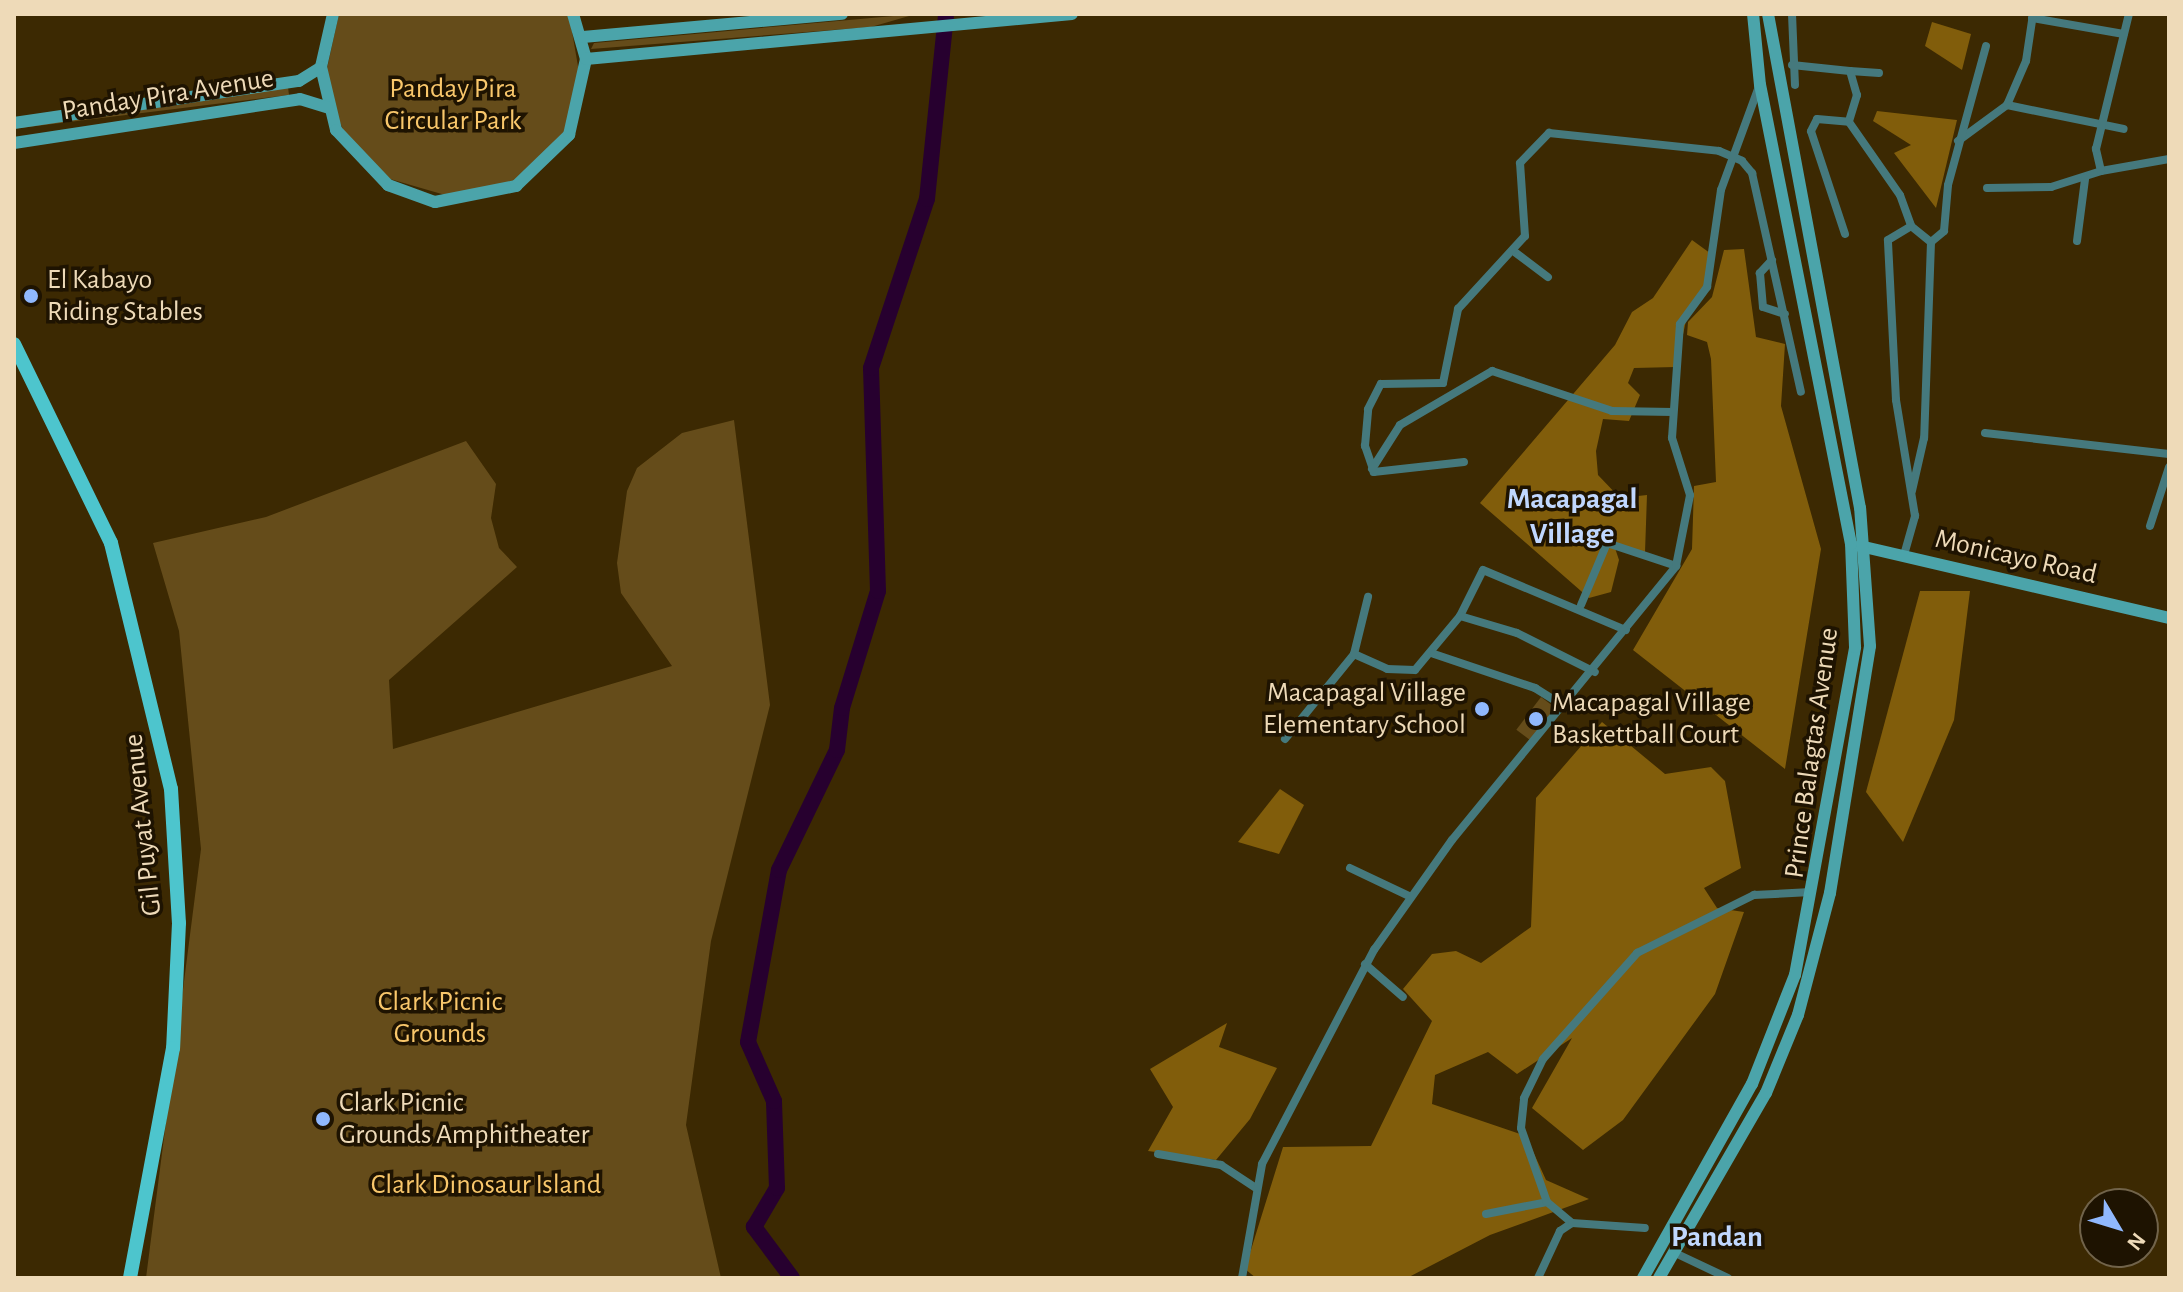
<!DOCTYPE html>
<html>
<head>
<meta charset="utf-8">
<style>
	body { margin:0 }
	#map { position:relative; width:2183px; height:1292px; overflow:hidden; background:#3c2902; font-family:"Alegreya Sans",sans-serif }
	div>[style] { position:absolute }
	.green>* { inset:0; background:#654c1a; transform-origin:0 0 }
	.forest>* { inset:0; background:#815d0b }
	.river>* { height:16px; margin:-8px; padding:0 8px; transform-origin:8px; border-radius:8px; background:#27002f }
	.street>* { height:8px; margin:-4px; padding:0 4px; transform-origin:4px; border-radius:4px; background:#45797d }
	.secondary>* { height:12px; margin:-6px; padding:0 6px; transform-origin:6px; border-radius:6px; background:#4ba4aa }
	.primary>* { height:14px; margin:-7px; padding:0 7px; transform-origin:7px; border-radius:7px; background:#4dc5cd }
	.dots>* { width:22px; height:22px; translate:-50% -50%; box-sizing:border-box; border:4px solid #1e1301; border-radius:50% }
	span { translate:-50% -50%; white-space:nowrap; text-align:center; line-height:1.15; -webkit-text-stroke:7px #1e1301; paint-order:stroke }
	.park-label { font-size:28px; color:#f9c76b }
	.street-label { font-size:28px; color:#eedab8 }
	.poi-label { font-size:28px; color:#eedab8 }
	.left { translate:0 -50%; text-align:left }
	.right { translate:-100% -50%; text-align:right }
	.neighbourhood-label { font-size:30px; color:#c0d7fe; font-weight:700 }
	.frame { position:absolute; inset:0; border:16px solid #eedab8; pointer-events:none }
	.north { position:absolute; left:2079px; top:1188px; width:80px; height:80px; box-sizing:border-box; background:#1e1301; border:2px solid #71634a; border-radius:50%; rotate:128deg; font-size:22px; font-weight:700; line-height:32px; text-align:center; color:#eedab8 }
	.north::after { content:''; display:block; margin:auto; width:28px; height:36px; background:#90b8fd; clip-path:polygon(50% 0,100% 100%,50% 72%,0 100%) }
</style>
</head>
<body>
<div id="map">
	<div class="green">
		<i style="clip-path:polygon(339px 14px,569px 14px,580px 78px,562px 139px,514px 182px,452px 197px,390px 179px,345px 134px,332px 105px,326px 73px)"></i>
		<i style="clip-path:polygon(916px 14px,871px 27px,591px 49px,594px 43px)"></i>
		<i style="left:288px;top:87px;width:8px;height:277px;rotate:83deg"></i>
		<i style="clip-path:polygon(734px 420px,770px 705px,711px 941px,686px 1125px,721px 1278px,146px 1278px,201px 849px,179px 631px,153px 543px,266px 517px,466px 441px,496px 484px,491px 518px,499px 548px,517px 567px,389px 680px,393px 749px,672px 666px,621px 593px,617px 563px,627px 491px,637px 468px,682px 433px)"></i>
		<i style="left:1541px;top:697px;width:20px;height:41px;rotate:37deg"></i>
	</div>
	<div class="forest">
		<i style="clip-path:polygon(1932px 22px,1971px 34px,1962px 70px,1925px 46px)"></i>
		<i style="clip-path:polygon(1877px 111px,1957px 120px,1936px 208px,1894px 153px,1911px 145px,1873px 121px)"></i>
		<i style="clip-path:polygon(1692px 240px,1714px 256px,1705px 291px,1687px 316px,1676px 367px,1634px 368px,1628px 383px,1640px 395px,1629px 421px,1603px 419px,1596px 451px,1598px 475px,1620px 498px,1647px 495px,1645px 553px,1613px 542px,1619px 560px,1611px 592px,1589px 598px,1480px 503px,1615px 345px,1632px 312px,1653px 298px)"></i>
		<i style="clip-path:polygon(1744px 249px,1756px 337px,1785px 344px,1781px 406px,1821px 549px,1785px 769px,1633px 650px,1692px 549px,1694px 486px,1716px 482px,1711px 359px,1707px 342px,1687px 335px,1688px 322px,1712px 297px,1724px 250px)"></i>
		<i style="clip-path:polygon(1920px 591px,1970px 591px,1954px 720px,1903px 842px,1866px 792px)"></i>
		<i style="clip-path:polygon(1602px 722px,1665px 774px,1711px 767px,1725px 781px,1741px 868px,1704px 888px,1717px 908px,1744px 912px,1715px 994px,1623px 1120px,1583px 1150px,1532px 1108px,1572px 1038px,1517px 1074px,1488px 1052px,1435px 1075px,1432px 1104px,1526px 1136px,1546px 1180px,1589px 1199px,1490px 1235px,1407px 1278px,1256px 1278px,1245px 1269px,1283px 1147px,1371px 1146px,1432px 1021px,1403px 989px,1432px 954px,1456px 951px,1481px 963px,1531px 927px,1536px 798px)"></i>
		<i style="clip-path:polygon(1280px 789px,1304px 805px,1279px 854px,1238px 842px)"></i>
		<i style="clip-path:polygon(1227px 1023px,1219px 1047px,1277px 1068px,1250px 1119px,1216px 1160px,1148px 1151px,1173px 1107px,1150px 1069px)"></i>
	</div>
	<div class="river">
		<i style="left:792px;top:1278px;width:64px;rotate:-126.7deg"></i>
		<i style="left:754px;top:1227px;width:45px;rotate:-59.5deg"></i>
		<i style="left:777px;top:1188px;width:87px;rotate:-92deg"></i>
		<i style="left:774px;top:1101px;width:64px;rotate:-113.8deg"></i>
		<i style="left:748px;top:1042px;width:175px;rotate:-79.8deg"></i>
		<i style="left:779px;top:870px;width:133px;rotate:-64.2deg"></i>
		<i style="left:837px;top:750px;width:42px;rotate:-83.2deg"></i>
		<i style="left:842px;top:708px;width:122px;rotate:-72.9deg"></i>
		<i style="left:878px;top:591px;width:223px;rotate:-91.8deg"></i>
		<i style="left:871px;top:368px;width:178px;rotate:-71.7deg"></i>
		<i style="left:927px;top:199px;width:186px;rotate:-84.1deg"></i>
	</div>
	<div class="street">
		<i style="left:1792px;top:14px;width:71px;rotate:87.6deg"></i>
		<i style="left:2032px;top:18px;width:93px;rotate:9.9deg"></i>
		<i style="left:1792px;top:65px;width:58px;rotate:5.9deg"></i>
		<i style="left:1879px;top:73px;width:29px;rotate:-176deg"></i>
		<i style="left:1850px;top:71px;width:25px;rotate:74deg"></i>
		<i style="left:1857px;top:95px;width:28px;rotate:107deg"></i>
		<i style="left:1849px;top:122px;width:89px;rotate:55.1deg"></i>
		<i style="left:1900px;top:195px;width:33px;rotate:70deg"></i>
		<i style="left:1911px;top:226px;width:26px;rotate:39deg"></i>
		<i style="left:1931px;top:242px;width:196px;rotate:92deg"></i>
		<i style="left:1924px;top:438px;width:54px;rotate:102.8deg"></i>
		<i style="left:2007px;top:105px;width:119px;rotate:11.6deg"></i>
		<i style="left:1958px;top:141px;width:61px;rotate:-36.3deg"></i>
		<i style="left:2007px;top:105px;width:48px;rotate:-66.6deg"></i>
		<i style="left:2026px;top:61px;width:48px;rotate:-81.5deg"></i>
		<i style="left:2101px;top:171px;width:69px;rotate:-10deg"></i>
		<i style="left:1987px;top:188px;width:64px;rotate:-0.9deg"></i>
		<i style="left:2051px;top:187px;width:52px;rotate:-17.7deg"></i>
		<i style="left:2101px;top:171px;width:23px;rotate:-103deg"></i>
		<i style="left:2096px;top:149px;width:139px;rotate:-76.3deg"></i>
		<i style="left:1845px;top:234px;width:108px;rotate:-108.3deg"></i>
		<i style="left:1811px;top:131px;width:13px;rotate:-63deg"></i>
		<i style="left:1817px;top:119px;width:32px;rotate:5deg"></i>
		<i style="left:2077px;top:241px;width:63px;rotate:-82.6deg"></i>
		<i style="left:1931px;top:242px;width:17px;rotate:-40deg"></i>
		<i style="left:1944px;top:231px;width:46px;rotate:-85deg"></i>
		<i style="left:1948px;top:185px;width:144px;rotate:-74.7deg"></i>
		<i style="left:1516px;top:253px;width:40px;rotate:37deg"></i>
		<i style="left:1772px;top:260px;width:18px;rotate:133deg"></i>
		<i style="left:1760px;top:273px;width:34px;rotate:85deg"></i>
		<i style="left:1763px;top:307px;width:23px;rotate:18deg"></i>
		<i style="left:1985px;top:433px;width:185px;rotate:6.5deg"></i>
		<i style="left:1464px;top:462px;width:91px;rotate:173.7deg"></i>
		<i style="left:1374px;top:472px;width:28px;rotate:-109deg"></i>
		<i style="left:1365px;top:446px;width:37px;rotate:-85deg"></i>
		<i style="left:1368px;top:409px;width:28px;rotate:-63deg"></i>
		<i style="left:1381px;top:384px;width:62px;rotate:-0.9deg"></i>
		<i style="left:1443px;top:383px;width:76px;rotate:-78.5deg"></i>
		<i style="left:1458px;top:309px;width:99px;rotate:-47.5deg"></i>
		<i style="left:1525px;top:236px;width:73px;rotate:-93.9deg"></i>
		<i style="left:1520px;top:163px;width:42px;rotate:-46deg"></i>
		<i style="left:1549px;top:133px;width:171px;rotate:6deg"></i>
		<i style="left:1719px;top:151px;width:25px;rotate:23deg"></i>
		<i style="left:1742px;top:161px;width:16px;rotate:50deg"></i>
		<i style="left:1752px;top:173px;width:224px;rotate:77.4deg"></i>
		<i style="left:1372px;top:469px;width:52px;rotate:-57.5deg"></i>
		<i style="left:1400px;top:425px;width:107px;rotate:-30.4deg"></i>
		<i style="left:1492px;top:371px;width:126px;rotate:18.4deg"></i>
		<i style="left:1612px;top:411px;width:61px;rotate:0.9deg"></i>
		<i style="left:2150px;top:526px;width:62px;rotate:-72.1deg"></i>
		<i style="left:1904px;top:555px;width:41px;rotate:-74.2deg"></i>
		<i style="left:1915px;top:516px;width:118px;rotate:-99.3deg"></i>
		<i style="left:1896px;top:400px;width:160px;rotate:-92.9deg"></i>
		<i style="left:1888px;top:240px;width:27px;rotate:-31deg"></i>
		<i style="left:1581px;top:605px;width:67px;rotate:-67.2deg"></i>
		<i style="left:1607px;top:543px;width:73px;rotate:18.4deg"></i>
		<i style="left:1460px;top:616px;width:51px;rotate:-63.4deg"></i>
		<i style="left:1483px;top:570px;width:155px;rotate:22.8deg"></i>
		<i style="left:1354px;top:654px;width:36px;rotate:24deg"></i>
		<i style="left:1387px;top:669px;width:28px;rotate:2deg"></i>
		<i style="left:1415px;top:670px;width:70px;rotate:-50.2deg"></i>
		<i style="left:1460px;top:616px;width:59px;rotate:16.6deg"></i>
		<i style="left:1517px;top:633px;width:87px;rotate:26.6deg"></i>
		<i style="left:1434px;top:654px;width:107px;rotate:18.6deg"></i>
		<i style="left:1535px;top:688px;width:36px;rotate:32deg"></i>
		<i style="left:1285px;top:739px;width:109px;rotate:-50.9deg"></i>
		<i style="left:1354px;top:654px;width:59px;rotate:-76.2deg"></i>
		<i style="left:1350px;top:868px;width:65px;rotate:25.4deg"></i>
		<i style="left:1365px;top:964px;width:50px;rotate:41deg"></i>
		<i style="left:1158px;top:1154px;width:64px;rotate:9.9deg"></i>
		<i style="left:1221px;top:1165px;width:42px;rotate:33.3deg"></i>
		<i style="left:1486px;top:1214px;width:62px;rotate:-11.1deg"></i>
		<i style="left:1572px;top:1223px;width:33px;rotate:-140deg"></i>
		<i style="left:1547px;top:1202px;width:78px;rotate:-109.4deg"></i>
		<i style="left:1521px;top:1128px;width:30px;rotate:-84deg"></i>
		<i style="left:1524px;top:1098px;width:43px;rotate:-64deg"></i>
		<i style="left:1543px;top:1059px;width:142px;rotate:-48.4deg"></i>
		<i style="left:1637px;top:953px;width:131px;rotate:-26.4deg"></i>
		<i style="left:1754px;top:895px;width:57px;rotate:-3deg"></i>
		<i style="left:1673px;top:1252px;width:61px;rotate:25.3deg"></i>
		<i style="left:1242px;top:1278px;width:116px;rotate:-80deg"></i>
		<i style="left:1262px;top:1164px;width:242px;rotate:-62.4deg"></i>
		<i style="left:1374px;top:950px;width:135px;rotate:-54.7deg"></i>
		<i style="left:1452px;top:840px;width:354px;rotate:-50.7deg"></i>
		<i style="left:1676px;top:566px;width:72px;rotate:-78.8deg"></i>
		<i style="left:1690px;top:495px;width:60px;rotate:-107.5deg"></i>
		<i style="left:1672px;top:438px;width:114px;rotate:-86deg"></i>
		<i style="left:1680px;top:324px;width:46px;rotate:-53.9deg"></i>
		<i style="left:1707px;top:287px;width:98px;rotate:-81.8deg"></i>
		<i style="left:1721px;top:190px;width:111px;rotate:-69.9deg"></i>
		<i style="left:1538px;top:1278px;width:52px;rotate:-64.9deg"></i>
		<i style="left:1560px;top:1231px;width:14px;rotate:-34deg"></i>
		<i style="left:1572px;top:1223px;width:73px;rotate:3.9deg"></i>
	</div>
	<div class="secondary">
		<i style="left:333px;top:14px;width:54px;rotate:102.8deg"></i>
		<i style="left:321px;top:67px;width:65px;rotate:76.6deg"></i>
		<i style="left:336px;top:130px;width:76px;rotate:46.6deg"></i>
		<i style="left:388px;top:185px;width:50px;rotate:19.9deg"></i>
		<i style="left:435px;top:202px;width:83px;rotate:-11.2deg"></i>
		<i style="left:516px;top:186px;width:74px;rotate:-43.9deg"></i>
		<i style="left:569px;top:135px;width:78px;rotate:-77.4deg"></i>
		<i style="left:586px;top:59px;width:47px;rotate:-106.1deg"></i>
		<i style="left:583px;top:37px;width:260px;rotate:-5.1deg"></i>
		<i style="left:586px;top:59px;width:488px;rotate:-5.3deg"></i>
		<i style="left:14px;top:123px;width:288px;rotate:-8.4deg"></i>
		<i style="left:299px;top:81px;width:26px;rotate:-32deg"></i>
		<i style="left:14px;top:143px;width:289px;rotate:-8.7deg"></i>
		<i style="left:300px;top:99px;width:28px;rotate:17deg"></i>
		<i style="left:1860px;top:546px;width:317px;rotate:13.1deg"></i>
		<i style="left:1643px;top:1278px;width:223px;rotate:-60.7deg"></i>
		<i style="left:1752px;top:1084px;width:117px;rotate:-68.5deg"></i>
		<i style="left:1795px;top:975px;width:333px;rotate:-79.6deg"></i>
		<i style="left:1855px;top:647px;width:103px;rotate:-92.2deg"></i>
		<i style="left:1851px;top:544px;width:468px;rotate:-101.2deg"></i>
		<i style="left:1760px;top:85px;width:71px;rotate:-95.6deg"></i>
		<i style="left:1659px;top:1278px;width:214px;rotate:-60deg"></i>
		<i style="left:1766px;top:1093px;width:84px;rotate:-67.7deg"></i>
		<i style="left:1798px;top:1015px;width:126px;rotate:-75.3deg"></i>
		<i style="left:1830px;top:893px;width:250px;rotate:-80.8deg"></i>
		<i style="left:1870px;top:646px;width:138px;rotate:-94.1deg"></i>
		<i style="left:1860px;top:508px;width:502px;rotate:-100.55deg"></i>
	</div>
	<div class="primary">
		<i style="left:14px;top:344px;width:221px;rotate:64deg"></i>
		<i style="left:111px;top:543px;width:253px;rotate:76.3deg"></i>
		<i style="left:171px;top:789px;width:134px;rotate:86.6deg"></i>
		<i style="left:179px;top:923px;width:125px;rotate:92.7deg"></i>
		<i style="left:173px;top:1048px;width:234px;rotate:100.6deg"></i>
	</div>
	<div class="dots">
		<i style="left:31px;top:296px;background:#90b8fd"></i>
		<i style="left:1482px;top:709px;background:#90b8fd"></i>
		<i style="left:1536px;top:719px;background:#90b8fd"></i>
		<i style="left:323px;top:1119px;background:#90b8fd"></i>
	</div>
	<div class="park-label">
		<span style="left:453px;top:105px">Panday Pira<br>Circular Park</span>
		<span style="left:440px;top:1018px">Clark Picnic<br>Grounds</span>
		<span style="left:486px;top:1185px">Clark Dinosaur Island</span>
	</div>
	<div class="street-label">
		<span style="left:168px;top:95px;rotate:-9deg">Panday Pira Avenue</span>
		<span style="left:2016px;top:557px;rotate:13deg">Monicayo Road</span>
		<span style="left:1812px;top:753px;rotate:-82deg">Prince Balagtas Avenue</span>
		<span style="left:143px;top:825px;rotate:-96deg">Gil Puyat Avenue</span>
	</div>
	<div class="poi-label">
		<span class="left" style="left:47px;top:296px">El Kabayo<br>Riding Stables</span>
		<span class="right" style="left:1466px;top:709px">Macapagal Village<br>Elementary School</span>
		<span class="left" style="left:1552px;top:719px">Macapagal Village<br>Baskettball Court</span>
		<span class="left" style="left:339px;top:1119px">Clark Picnic<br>Grounds Amphitheater</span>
	</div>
	<div class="neighbourhood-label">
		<span style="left:1572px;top:516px">Macapagal<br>Village</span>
		<span style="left:1717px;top:1237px">Pandan</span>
	</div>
	<div class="frame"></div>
	<div class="north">N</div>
</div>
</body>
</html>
